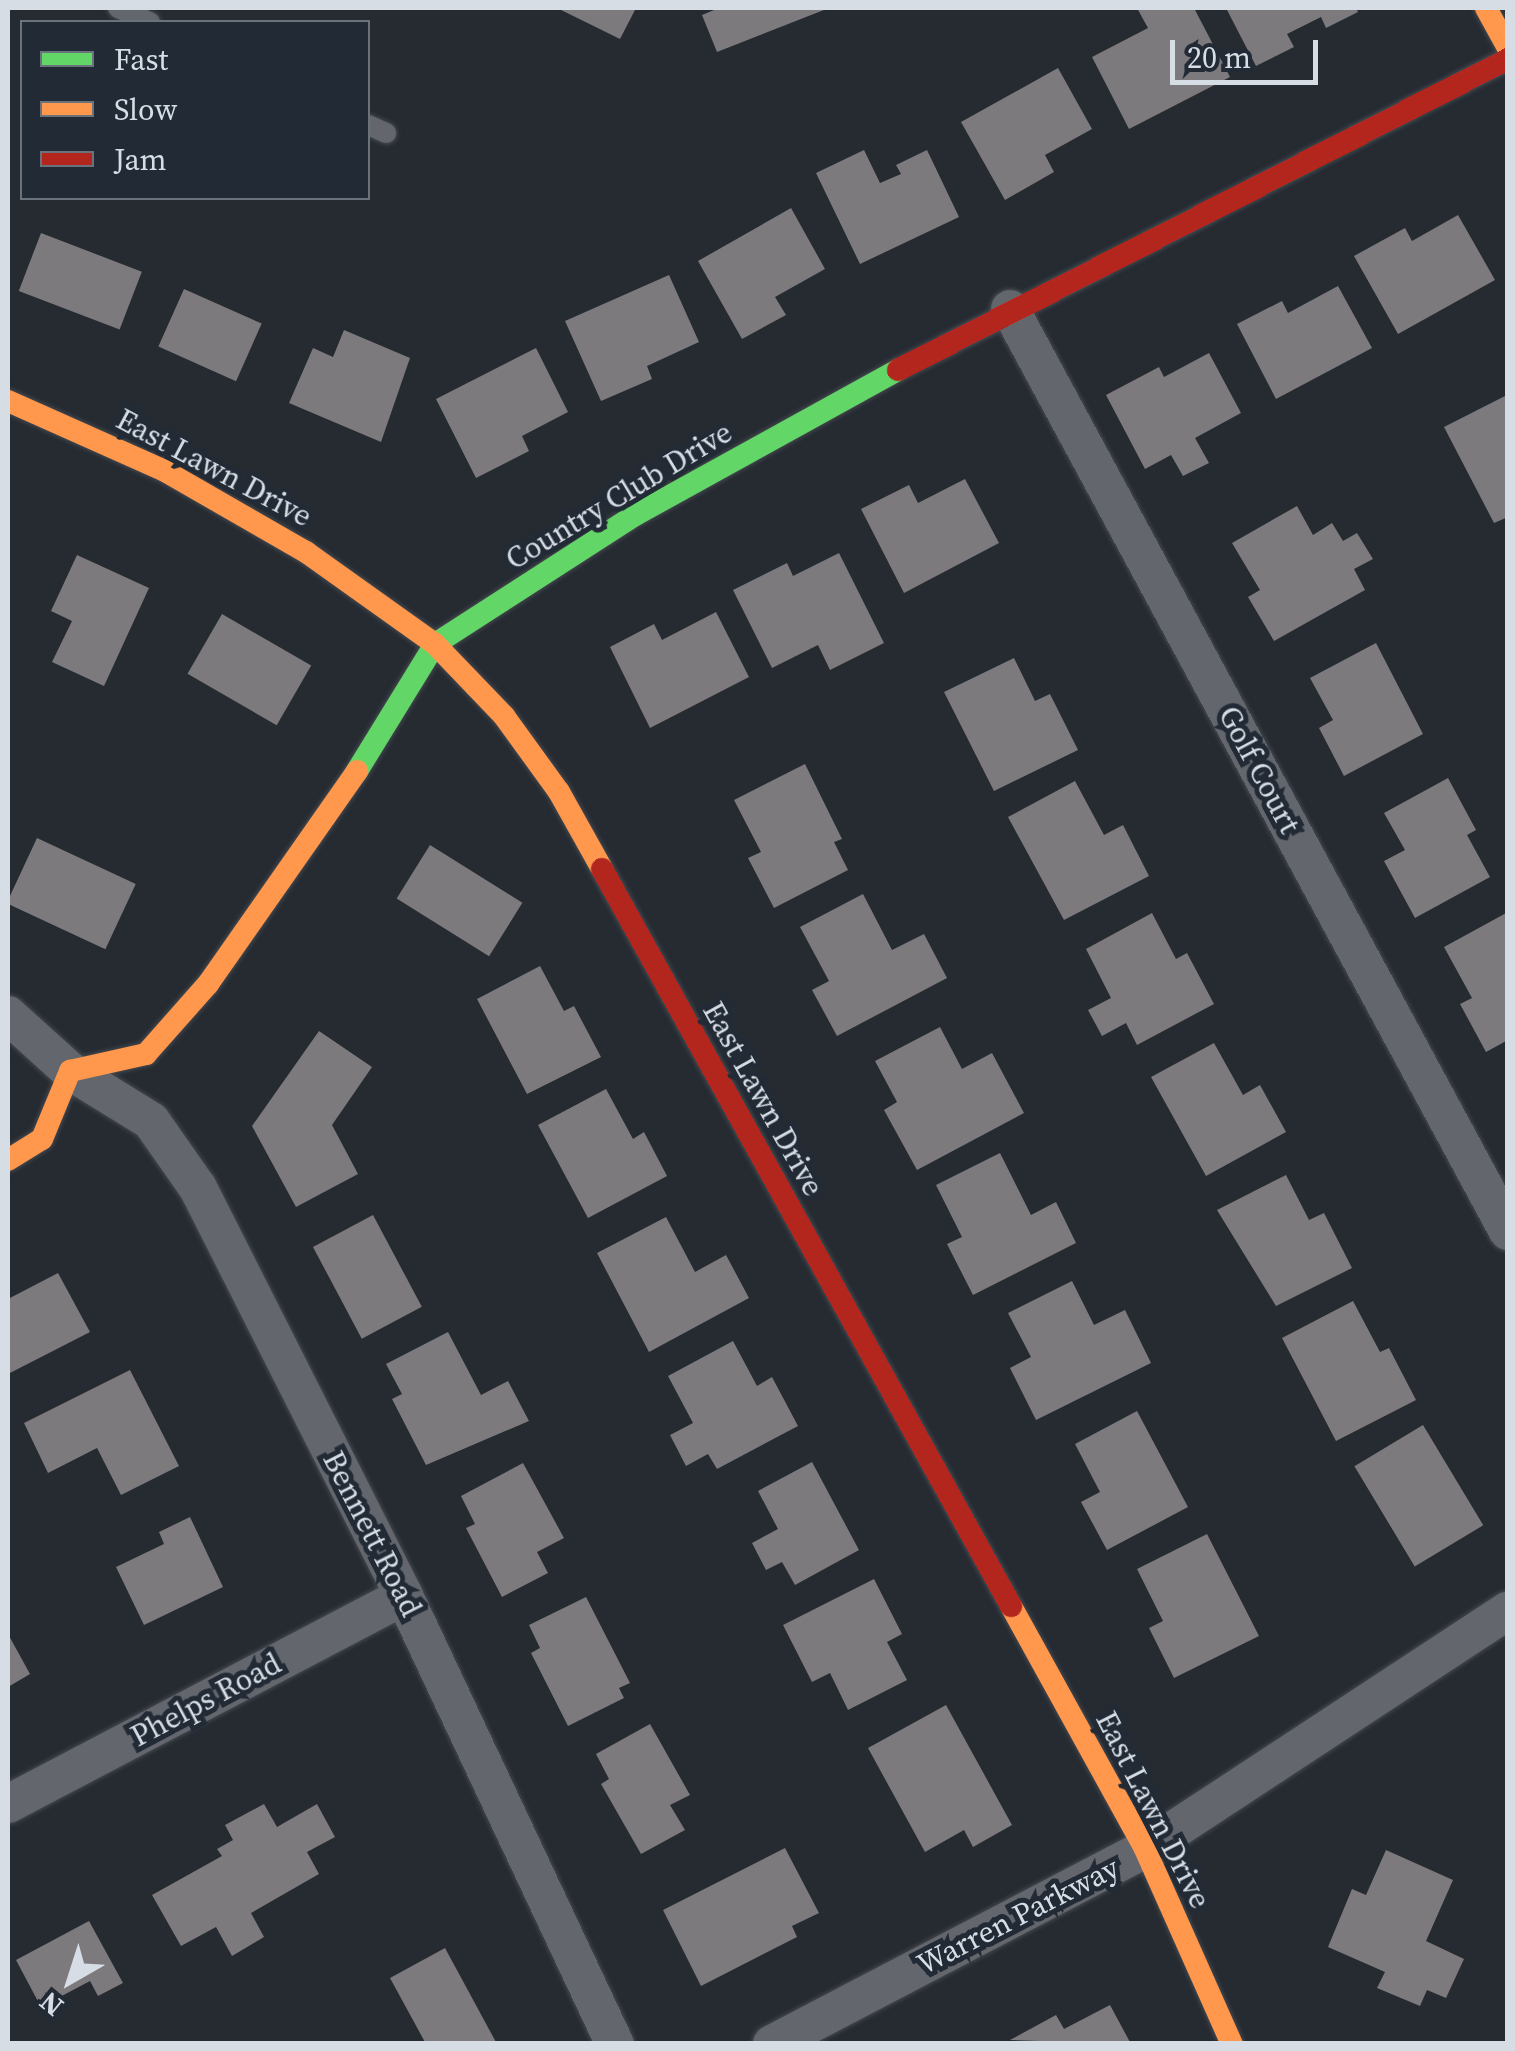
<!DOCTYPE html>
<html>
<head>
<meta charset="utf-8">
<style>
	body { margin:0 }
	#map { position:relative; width:1515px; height:2051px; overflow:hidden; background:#262b32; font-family:"Source Serif 4",serif }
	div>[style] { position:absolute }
	.building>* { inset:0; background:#7c7a7d; transform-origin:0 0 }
	.roads { filter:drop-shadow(0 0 2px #44484e) drop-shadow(0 0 2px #44484e) }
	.lane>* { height:20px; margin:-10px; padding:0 10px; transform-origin:10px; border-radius:10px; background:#63676d }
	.street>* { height:38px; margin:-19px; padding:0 19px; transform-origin:19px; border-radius:19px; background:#63676d }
	.fast>* { height:22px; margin:-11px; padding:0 11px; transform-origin:11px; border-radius:11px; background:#63d668 }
	.slow>* { height:22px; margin:-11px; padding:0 11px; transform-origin:11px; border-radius:11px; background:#ff974d }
	.jam>* { height:22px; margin:-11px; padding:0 11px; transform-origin:11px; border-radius:11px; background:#b3261e }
	span { translate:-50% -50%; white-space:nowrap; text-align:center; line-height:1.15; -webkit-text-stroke:10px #222a36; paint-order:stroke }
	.street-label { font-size:30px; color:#d7dde5 }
	.frame { position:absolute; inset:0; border:10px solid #d7dde5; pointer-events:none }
	.legend { position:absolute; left:20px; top:20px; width:350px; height:180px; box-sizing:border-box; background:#222a36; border:2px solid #6a727c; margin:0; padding:12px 18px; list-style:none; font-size:30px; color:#d7dde5 }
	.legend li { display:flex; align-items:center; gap:20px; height:50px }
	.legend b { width:50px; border:2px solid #6a727c }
	.north { position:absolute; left:20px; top:1931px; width:100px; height:100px; -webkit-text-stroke:8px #222a36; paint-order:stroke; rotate:219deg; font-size:28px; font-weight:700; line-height:40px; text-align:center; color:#d7dde5 }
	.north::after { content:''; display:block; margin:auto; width:35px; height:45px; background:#d7dde5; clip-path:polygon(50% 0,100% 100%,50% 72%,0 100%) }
	.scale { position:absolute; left:1170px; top:40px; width:148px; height:45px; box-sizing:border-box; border:5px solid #d7dde5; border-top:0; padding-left:12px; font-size:30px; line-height:35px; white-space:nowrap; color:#d7dde5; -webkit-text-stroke:8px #222a36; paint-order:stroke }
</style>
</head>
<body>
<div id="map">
	<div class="building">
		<i style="clip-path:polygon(557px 8px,636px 8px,620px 39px)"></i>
		<i style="clip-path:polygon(719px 8px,829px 8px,717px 52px,702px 15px)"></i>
		<i style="clip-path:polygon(1137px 8px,1194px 8px,1230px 77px,1129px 129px,1092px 57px,1148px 28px)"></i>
		<i style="clip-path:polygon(1226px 8px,1356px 8px,1358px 12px,1326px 28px,1321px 17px,1287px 34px,1294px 47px,1256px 66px)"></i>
		<i style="clip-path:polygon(1058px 68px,1092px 129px,1045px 155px,1054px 172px,1005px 200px,961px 122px)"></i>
		<i style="clip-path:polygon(864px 150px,880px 183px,901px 174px,896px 165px,927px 150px,959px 217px,860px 264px,816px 173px)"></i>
		<i style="clip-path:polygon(791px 208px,825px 269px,775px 297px,786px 315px,742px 339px,698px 261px)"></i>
		<i style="clip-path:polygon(1458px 215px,1495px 280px,1398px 334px,1354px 256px,1405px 228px,1412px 241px)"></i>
		<i style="left:41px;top:233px;width:108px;height:62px;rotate:21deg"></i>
		<i style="clip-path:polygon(669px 275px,699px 342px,647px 366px,652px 379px,601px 401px,565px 321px)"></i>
		<i style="clip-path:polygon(1338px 286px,1372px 348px,1276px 399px,1237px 324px,1282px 301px,1288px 313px)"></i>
		<i style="left:184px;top:289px;width:85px;height:63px;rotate:24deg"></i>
		<i style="clip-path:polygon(344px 330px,410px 358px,381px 442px,289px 403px,313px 348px,333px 357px)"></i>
		<i style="clip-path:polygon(536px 348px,568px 412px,522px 436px,529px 451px,476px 478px,436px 399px)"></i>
		<i style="clip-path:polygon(1209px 353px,1241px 413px,1195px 438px,1209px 463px,1183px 476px,1171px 455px,1145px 469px,1106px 395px,1159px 367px,1164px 377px)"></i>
		<i style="clip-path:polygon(1505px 396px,1508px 517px,1494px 523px,1444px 427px)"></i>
		<i style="clip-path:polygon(965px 479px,999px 543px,904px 593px,861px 509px,909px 485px,918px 503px)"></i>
		<i style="clip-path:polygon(1297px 506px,1313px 535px,1332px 523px,1343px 541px,1357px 533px,1373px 559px,1354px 569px,1365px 590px,1274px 641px,1248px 597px,1260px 590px,1232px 543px)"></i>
		<i style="clip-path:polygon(839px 553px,884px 643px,830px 670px,818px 645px,772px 668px,733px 590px,787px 563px,793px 576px)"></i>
		<i style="clip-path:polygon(77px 555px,149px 588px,104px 686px,52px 662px,72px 621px,51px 611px)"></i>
		<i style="clip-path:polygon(716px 612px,749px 677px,650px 728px,610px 647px,654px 624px,662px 640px)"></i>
		<i style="left:222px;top:614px;width:103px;height:69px;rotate:30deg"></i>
		<i style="clip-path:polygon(1376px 643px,1423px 734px,1344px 776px,1319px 728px,1333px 720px,1310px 678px)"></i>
		<i style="clip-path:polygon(1014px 658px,1035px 701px,1050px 694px,1078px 750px,994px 791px,944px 692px)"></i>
		<i style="clip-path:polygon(805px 764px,842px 839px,834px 842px,848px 870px,774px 908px,748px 858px,761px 852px,734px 800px)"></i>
		<i style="clip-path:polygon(1448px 778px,1476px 830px,1467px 835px,1490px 877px,1415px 918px,1384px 861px,1405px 850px,1384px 813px)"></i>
		<i style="clip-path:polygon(1075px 781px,1104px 835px,1123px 825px,1149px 876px,1064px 920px,1008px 817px)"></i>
		<i style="left:37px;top:838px;width:109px;height:72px;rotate:25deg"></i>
		<i style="left:430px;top:845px;width:109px;height:63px;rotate:32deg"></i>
		<i style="clip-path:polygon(863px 894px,892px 950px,924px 934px,947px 978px,837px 1036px,812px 990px,829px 981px,800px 927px)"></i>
		<i style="clip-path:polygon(1508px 912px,1508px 1040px,1486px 1052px,1460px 1004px,1472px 998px,1444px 947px)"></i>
		<i style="clip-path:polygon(1152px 913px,1176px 959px,1187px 953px,1214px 1004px,1137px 1045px,1126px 1023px,1102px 1036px,1088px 1010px,1111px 998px,1086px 949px)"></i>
		<i style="clip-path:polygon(540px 966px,564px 1011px,574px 1006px,601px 1057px,527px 1094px,477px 999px)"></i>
		<i style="clip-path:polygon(940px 1027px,962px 1069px,992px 1053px,1024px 1113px,917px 1170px,884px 1110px,897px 1102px,875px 1061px)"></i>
		<i style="clip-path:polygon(319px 1031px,372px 1067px,332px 1125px,358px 1174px,296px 1207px,252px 1126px)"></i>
		<i style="clip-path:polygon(1214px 1043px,1243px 1095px,1260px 1085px,1286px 1132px,1206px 1176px,1151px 1077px)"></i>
		<i style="clip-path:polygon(606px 1089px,633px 1139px,644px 1132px,667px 1176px,588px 1218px,538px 1125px)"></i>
		<i style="clip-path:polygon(1000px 1153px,1031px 1215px,1056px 1202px,1076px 1243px,973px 1295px,947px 1244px,962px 1237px,936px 1185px)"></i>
		<i style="clip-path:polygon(1286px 1175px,1309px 1220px,1324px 1213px,1352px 1268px,1276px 1306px,1217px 1210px)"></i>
		<i style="left:373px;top:1215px;width:104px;height:68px;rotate:62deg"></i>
		<i style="clip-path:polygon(666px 1217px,695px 1272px,726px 1255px,749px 1298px,649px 1352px,597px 1253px)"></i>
		<i style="clip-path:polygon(58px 1273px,90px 1332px,8px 1374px,8px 1299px)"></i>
		<i style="clip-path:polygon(1072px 1281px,1094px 1325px,1125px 1310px,1151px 1363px,1036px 1420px,1010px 1368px,1031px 1357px,1008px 1313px)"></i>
		<i style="clip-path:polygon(1353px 1301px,1380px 1352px,1389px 1348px,1416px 1400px,1336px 1441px,1282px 1338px)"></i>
		<i style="clip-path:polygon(448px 1332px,481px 1395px,508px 1381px,529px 1421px,426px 1465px,392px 1399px,402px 1394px,386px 1364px)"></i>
		<i style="clip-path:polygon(733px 1341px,757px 1386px,772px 1377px,798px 1426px,717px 1469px,708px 1454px,686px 1466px,670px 1435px,693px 1423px,668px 1376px)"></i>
		<i style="clip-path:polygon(130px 1370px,179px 1466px,121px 1495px,97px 1448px,48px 1473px,24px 1423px)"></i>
		<i style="clip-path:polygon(1137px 1411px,1188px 1507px,1107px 1550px,1081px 1502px,1100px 1492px,1075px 1444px)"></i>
		<i style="left:1423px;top:1425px;width:117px;height:80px;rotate:59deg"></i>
		<i style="clip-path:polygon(812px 1462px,859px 1550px,795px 1585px,782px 1562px,766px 1570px,752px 1543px,778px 1529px,758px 1491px)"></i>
		<i style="clip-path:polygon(523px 1463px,564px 1538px,537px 1552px,548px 1573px,502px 1597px,466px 1528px,475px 1524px,461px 1496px)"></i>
		<i style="clip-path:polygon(190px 1517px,223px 1587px,144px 1625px,116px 1567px,164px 1544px,159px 1532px)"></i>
		<i style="clip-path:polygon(1207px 1534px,1259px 1636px,1174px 1678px,1149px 1628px,1163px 1621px,1137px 1569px)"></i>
		<i style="clip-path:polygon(874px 1579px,902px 1634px,887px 1642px,907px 1680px,848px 1710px,830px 1673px,812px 1682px,783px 1625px)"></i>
		<i style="clip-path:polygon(586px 1597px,630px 1683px,619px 1688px,624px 1698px,568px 1726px,531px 1653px,540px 1648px,529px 1625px)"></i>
		<i style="clip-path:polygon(8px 1634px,30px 1674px,8px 1687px)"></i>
		<i style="clip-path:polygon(946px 1705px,1012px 1825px,973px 1847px,964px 1830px,925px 1852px,868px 1748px)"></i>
		<i style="clip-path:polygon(650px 1724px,690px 1795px,670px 1805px,685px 1830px,641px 1854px,601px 1784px,609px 1779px,596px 1754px)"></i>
		<i style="clip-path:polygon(264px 1804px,277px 1827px,317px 1804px,335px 1837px,307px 1852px,319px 1874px,251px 1913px,264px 1937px,232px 1956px,216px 1927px,181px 1946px,152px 1895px,222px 1856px,217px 1849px,233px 1840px,225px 1825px)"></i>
		<i style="clip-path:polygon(785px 1848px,819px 1913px,792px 1926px,797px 1937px,701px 1986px,663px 1910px)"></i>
		<i style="clip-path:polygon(1386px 1850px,1453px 1880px,1426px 1941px,1464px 1959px,1446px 1998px,1427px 1990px,1420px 2006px,1377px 1988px,1385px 1972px,1328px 1947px,1352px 1889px,1366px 1895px)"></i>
		<i style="clip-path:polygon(89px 1921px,123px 1983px,98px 1996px,90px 1981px,41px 2007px,16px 1960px)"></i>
		<i style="clip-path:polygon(445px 1948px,497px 2044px,426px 2044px,390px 1978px)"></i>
		<i style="clip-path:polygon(1110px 2005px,1131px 2044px,1010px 2040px,1056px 2015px,1064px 2029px)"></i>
	</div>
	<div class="roads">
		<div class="lane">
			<i style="left:118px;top:8px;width:35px;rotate:24deg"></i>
			<i style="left:368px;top:125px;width:20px;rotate:24deg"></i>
		</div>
		<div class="street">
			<i style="left:1010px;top:309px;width:1048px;rotate:61.63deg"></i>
			<i style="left:8px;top:1015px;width:84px;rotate:42.1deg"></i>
			<i style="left:70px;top:1071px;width:95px;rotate:31.7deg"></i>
			<i style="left:151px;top:1121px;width:82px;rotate:55deg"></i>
			<i style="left:198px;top:1188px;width:457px;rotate:63.2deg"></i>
			<i style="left:404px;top:1596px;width:495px;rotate:64.8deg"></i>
			<i style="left:8px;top:1804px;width:447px;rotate:-27.7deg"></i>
			<i style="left:772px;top:2044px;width:421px;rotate:-27.6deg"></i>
			<i style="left:1145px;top:1849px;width:434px;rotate:-33.3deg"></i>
		</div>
		<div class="fast">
			<i style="left:357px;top:771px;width:149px;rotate:-58.4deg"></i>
			<i style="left:435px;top:644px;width:240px;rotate:-32.8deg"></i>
			<i style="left:637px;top:514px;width:298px;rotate:-28.9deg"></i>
		</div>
		<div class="slow">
			<i style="left:1486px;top:8px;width:46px;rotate:61.2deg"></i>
			<i style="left:8px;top:401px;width:172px;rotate:24deg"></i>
			<i style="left:165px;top:471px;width:163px;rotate:29.9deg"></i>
			<i style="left:306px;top:552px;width:158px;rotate:35.5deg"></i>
			<i style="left:435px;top:644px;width:100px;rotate:46.2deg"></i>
			<i style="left:504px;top:716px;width:94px;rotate:54.1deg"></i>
			<i style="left:559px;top:792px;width:88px;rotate:60.8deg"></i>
			<i style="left:8px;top:1160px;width:40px;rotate:-32deg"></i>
			<i style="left:42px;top:1139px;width:74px;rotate:-67.6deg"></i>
			<i style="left:70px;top:1071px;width:78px;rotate:-12.6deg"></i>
			<i style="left:146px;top:1054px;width:94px;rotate:-48.5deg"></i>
			<i style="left:208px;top:984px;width:260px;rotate:-55deg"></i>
			<i style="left:1011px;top:1606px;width:277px;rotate:61.1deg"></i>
			<i style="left:1145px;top:1849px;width:214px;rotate:66deg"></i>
		</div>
		<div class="jam">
			<i style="left:898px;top:370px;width:685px;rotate:-27.01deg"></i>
			<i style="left:602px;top:869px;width:843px;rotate:60.97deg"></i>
		</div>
	</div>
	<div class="street-label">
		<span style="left:214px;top:468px;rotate:28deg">East Lawn Drive</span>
		<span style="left:619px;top:496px;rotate:-31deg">Country Club Drive</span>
		<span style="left:1259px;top:770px;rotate:62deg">Golf Court</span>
		<span style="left:763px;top:1099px;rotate:61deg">East Lawn Drive</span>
		<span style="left:372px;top:1534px;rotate:63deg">Bennett Road</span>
		<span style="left:206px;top:1700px;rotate:-28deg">Phelps Road</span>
		<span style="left:1153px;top:1810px;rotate:63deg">East Lawn Drive</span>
		<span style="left:1018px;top:1916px;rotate:-27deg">Warren Parkway</span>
	</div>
	<div class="frame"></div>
	<ul class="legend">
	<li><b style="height:12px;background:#63d668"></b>Fast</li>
	<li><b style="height:12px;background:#ff974d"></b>Slow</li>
	<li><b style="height:12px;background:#b3261e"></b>Jam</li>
	</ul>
	<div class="north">N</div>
	<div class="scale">20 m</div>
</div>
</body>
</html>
